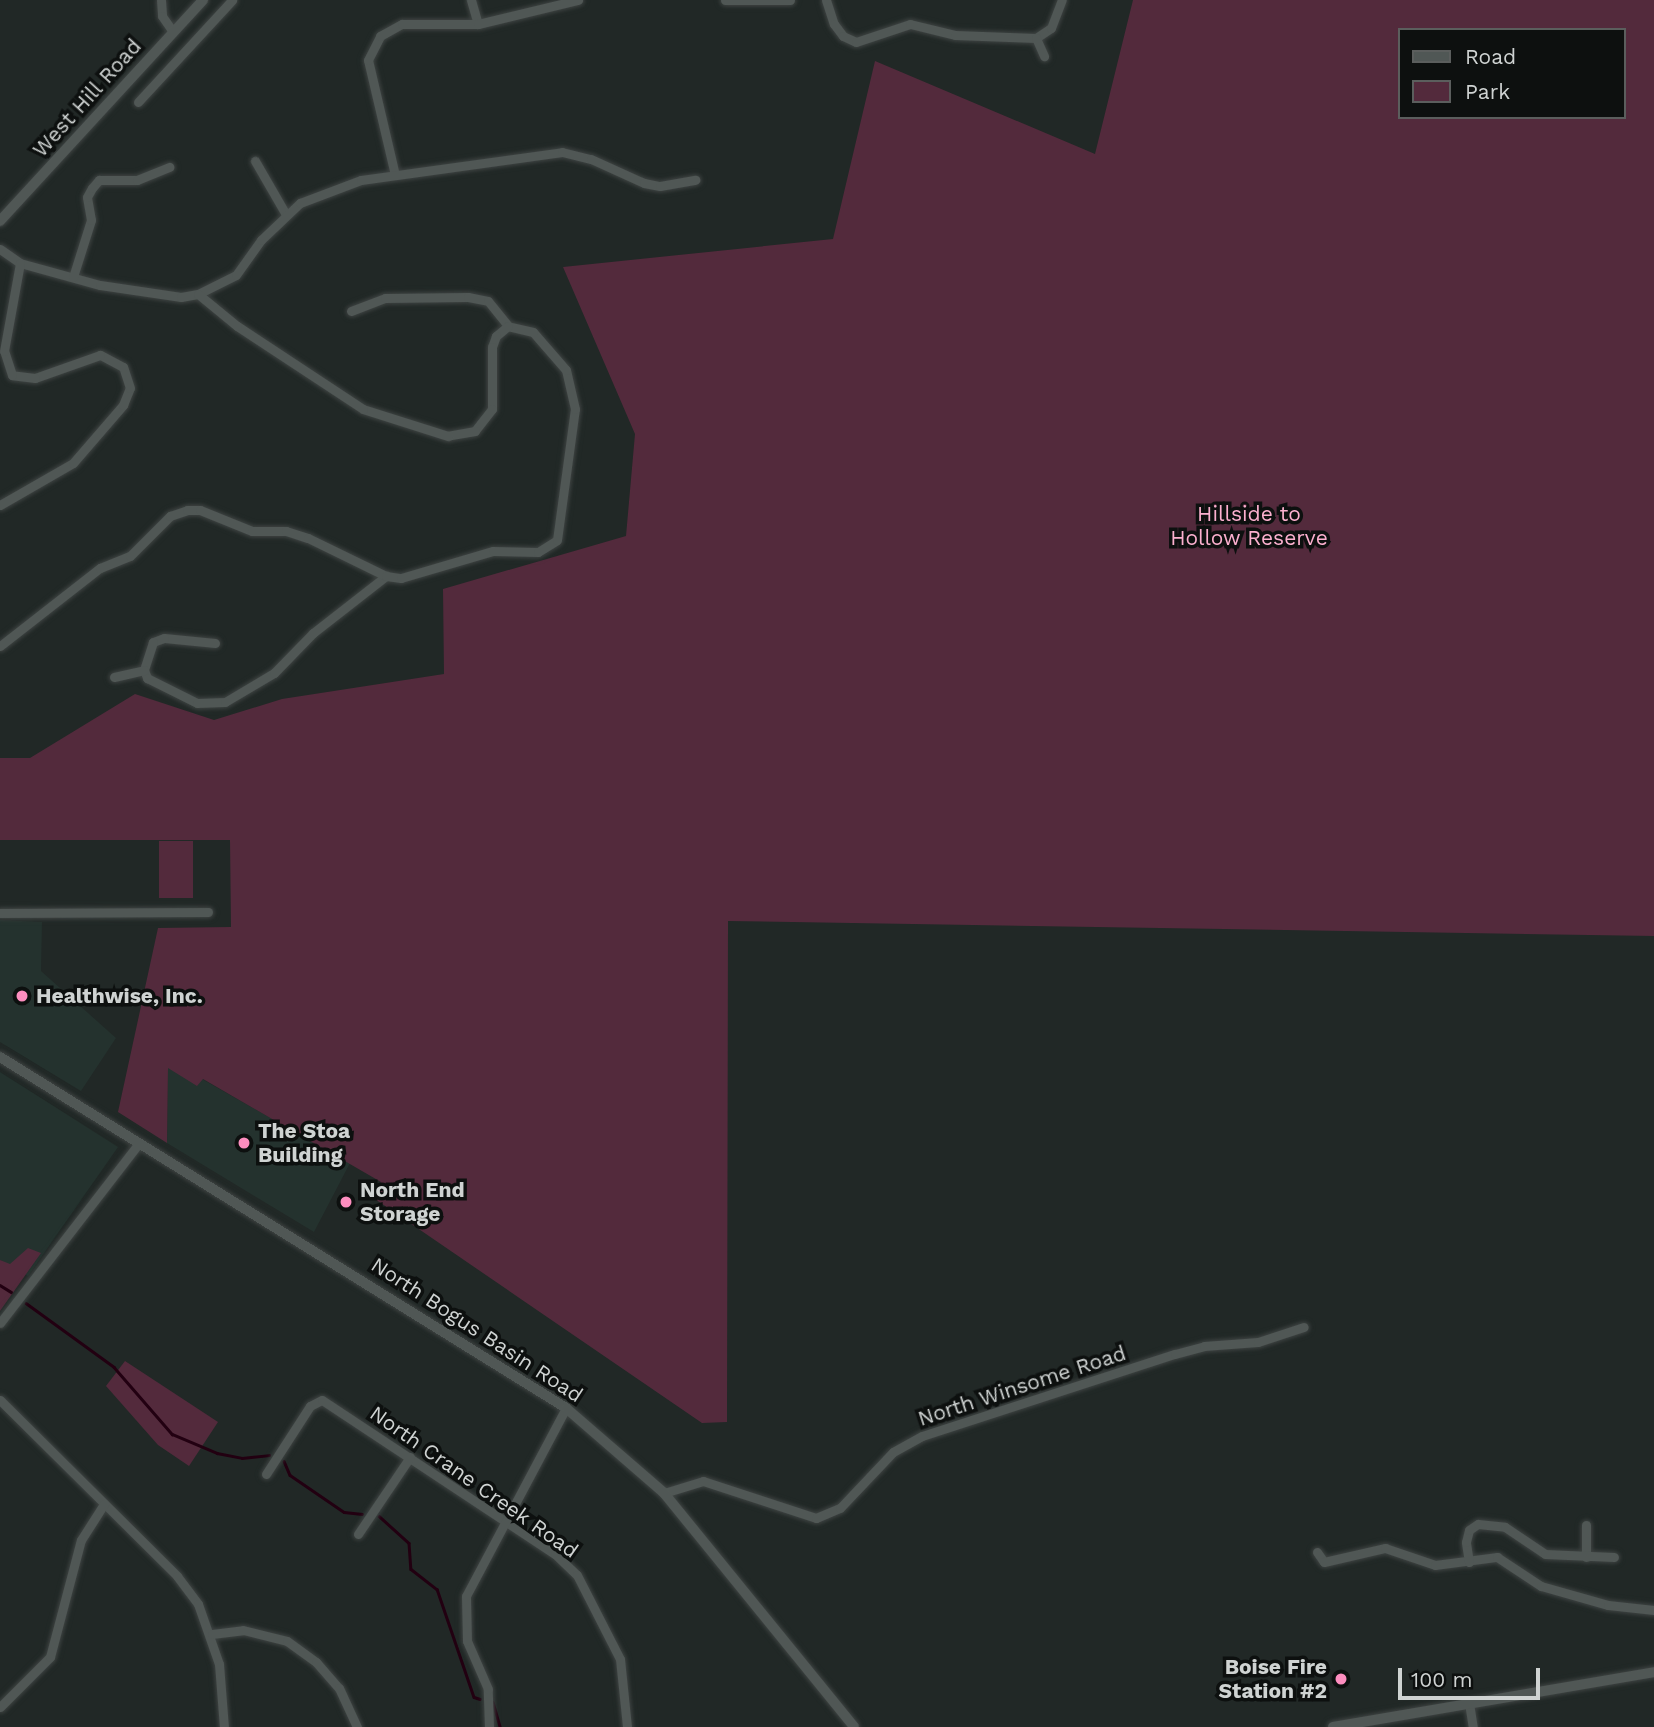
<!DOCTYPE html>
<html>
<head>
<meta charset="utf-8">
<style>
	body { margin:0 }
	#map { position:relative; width:1654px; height:1727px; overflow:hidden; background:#212826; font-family:"Work Sans",sans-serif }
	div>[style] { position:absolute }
	.built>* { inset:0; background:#24322e }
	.green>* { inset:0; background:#532a3c; transform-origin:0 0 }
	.stream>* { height:2.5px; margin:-1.25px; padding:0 1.25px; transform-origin:1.25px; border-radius:1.25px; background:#201 }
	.roads { filter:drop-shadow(0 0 2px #3e4342) drop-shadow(0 0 2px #3e4342) }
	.minor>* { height:9px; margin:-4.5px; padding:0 4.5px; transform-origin:4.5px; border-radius:4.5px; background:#505755 }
	.tertiary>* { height:10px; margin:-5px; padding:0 5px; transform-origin:5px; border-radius:5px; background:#505755 }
	.dots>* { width:19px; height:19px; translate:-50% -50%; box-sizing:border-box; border:4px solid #0d100f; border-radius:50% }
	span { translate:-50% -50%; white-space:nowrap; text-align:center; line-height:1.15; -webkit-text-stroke:7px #0d100f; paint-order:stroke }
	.street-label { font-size:21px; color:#cfd3d2 }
	.park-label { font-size:21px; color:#fcb0cf }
	.poi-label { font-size:21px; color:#cfd3d2; font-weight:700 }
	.left { translate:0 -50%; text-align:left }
	.right { translate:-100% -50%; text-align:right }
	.legend { position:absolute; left:1398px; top:28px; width:228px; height:91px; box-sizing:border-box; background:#0d100f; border:2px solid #5b5e5d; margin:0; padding:9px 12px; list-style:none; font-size:21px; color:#cfd3d2 }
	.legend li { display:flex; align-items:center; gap:14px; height:35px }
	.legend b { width:35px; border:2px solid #5b5e5d }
	.scale { position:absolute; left:1398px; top:1668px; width:142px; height:32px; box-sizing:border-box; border:4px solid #cfd3d2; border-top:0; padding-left:9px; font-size:21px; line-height:24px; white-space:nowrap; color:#cfd3d2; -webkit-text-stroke:5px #0d100f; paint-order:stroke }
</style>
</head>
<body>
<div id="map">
	<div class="built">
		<i style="clip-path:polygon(0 920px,42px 922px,41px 971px,116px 1038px,81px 1091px,0 1042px)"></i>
		<i style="clip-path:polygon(168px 1067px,197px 1085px,202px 1079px,350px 1163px,314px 1232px,167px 1143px)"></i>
		<i style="clip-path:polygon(0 1072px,118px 1147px,28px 1276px,0 1260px)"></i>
	</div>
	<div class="green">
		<i style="clip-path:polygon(evenodd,1133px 0,1654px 0,1654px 936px,728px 921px,727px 1422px,702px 1423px,372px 1197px,381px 1182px,203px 1079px,197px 1086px,168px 1068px,167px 1143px,118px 1112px,158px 928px,231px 927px,230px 840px,0 840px,0 758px,30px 758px,135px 694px,214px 720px,282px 699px,444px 674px,443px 589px,626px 536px,635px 434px,563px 267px,833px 239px,875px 61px,1095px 154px,1133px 0,1400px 30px,1624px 30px,1624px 117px,1400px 117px,1400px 30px)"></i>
		<i style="left:159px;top:841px;width:34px;height:57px"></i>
		<i style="clip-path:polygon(28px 1248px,41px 1253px,0 1311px,0 1260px,10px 1264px)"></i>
		<i style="clip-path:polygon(125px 1361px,218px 1422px,189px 1466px,158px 1445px,106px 1386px)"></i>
	</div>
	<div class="stream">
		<i style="left:0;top:1285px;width:13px;rotate:32deg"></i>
		<i style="left:26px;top:1303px;width:109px;rotate:36deg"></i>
		<i style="left:114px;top:1367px;width:89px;rotate:49.1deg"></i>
		<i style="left:172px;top:1434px;width:49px;rotate:22.9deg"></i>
		<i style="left:217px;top:1453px;width:25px;rotate:11deg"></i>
		<i style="left:242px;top:1458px;width:27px;rotate:-6deg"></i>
		<i style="left:284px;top:1461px;width:15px;rotate:67deg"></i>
		<i style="left:290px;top:1475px;width:65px;rotate:34.4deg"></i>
		<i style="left:344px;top:1512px;width:18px;rotate:6deg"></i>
		<i style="left:379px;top:1516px;width:40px;rotate:42deg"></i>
		<i style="left:409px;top:1543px;width:26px;rotate:86deg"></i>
		<i style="left:411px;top:1569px;width:33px;rotate:38deg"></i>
		<i style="left:437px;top:1589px;width:114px;rotate:71.1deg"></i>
		<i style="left:474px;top:1697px;width:6px;rotate:18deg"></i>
		<i style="left:493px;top:1702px;width:26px;rotate:74deg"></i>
	</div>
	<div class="roads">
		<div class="minor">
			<i style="left:161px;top:0;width:16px;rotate:86deg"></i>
			<i style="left:162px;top:16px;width:19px;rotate:55deg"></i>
			<i style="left:471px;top:0;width:25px;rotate:74deg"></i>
			<i style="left:725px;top:0;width:65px"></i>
			<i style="left:826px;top:0;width:25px;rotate:72deg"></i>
			<i style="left:834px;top:24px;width:15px;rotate:53deg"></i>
			<i style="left:843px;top:36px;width:14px;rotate:25deg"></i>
			<i style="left:856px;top:42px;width:57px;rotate:-18.4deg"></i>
			<i style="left:910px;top:24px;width:46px;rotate:13.7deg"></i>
			<i style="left:955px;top:35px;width:81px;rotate:2.1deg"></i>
			<i style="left:1036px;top:38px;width:18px;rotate:-34deg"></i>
			<i style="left:1051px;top:28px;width:30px;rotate:-69deg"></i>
			<i style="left:1036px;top:38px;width:20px;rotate:66deg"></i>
			<i style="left:138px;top:102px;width:139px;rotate:-47.3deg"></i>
			<i style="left:255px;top:161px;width:60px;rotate:60deg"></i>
			<i style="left:395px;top:175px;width:118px;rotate:-103.2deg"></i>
			<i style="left:368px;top:60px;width:27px;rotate:-63deg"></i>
			<i style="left:380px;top:36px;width:25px;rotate:-29deg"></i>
			<i style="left:402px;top:24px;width:76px"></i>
			<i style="left:478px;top:24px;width:103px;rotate:-13.5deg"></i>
			<i style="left:0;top:249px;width:24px;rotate:35deg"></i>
			<i style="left:20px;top:263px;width:83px;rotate:15.4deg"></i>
			<i style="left:100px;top:285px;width:82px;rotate:8.4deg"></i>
			<i style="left:181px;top:297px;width:17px;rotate:-10deg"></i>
			<i style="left:198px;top:294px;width:42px;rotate:-26.6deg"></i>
			<i style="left:236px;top:275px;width:43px;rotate:-54.5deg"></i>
			<i style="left:261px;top:240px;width:54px;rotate:-43.5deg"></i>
			<i style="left:300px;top:203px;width:65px;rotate:-20.7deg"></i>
			<i style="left:361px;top:180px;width:203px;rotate:-7.9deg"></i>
			<i style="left:562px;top:152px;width:30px;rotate:14deg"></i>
			<i style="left:591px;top:159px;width:58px;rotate:24.4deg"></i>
			<i style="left:644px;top:183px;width:16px;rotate:11deg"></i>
			<i style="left:660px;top:186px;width:36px;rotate:-10deg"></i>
			<i style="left:73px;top:277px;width:60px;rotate:-72.5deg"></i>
			<i style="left:91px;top:220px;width:23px;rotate:-100deg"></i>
			<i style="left:87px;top:197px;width:10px;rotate:-61deg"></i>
			<i style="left:92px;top:188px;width:11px;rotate:-49deg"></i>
			<i style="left:99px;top:180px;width:38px"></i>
			<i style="left:137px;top:180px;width:35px;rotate:-22deg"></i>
			<i style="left:351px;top:311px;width:36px;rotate:-21deg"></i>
			<i style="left:385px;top:298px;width:83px;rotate:-0.7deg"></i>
			<i style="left:468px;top:297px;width:20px;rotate:11deg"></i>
			<i style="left:488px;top:301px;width:32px;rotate:51deg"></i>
			<i style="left:0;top:505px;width:84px;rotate:-29.9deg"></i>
			<i style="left:73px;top:463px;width:77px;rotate:-49.2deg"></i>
			<i style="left:123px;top:405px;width:18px;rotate:-68deg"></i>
			<i style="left:130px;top:388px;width:22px;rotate:-108deg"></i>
			<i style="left:123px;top:367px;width:26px;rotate:-152deg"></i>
			<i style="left:100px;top:355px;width:69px;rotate:160.5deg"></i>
			<i style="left:35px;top:378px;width:23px;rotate:-173deg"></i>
			<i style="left:12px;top:375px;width:25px;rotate:-108deg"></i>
			<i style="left:4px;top:351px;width:89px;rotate:-79.7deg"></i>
			<i style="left:215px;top:643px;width:51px;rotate:-174.4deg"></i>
			<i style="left:164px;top:638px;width:12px;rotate:160deg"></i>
			<i style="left:153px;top:642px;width:29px;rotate:108deg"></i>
			<i style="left:144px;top:670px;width:9px;rotate:69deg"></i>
			<i style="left:147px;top:678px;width:56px;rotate:26.6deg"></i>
			<i style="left:197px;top:703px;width:28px;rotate:-2deg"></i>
			<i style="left:225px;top:702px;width:57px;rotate:-30.6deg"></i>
			<i style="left:274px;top:673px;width:56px;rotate:-45.7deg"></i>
			<i style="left:313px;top:633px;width:93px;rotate:-38deg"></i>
			<i style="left:0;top:646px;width:127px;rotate:-38deg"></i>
			<i style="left:100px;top:568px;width:32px;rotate:-22deg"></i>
			<i style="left:130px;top:556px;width:57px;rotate:-45deg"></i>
			<i style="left:170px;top:516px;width:18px;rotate:-19deg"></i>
			<i style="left:187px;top:510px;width:13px"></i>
			<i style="left:200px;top:510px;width:56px;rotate:22deg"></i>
			<i style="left:252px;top:531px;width:34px"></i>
			<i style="left:286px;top:531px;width:23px;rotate:18deg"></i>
			<i style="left:308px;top:538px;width:87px;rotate:26deg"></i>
			<i style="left:386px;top:576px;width:15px;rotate:8deg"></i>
			<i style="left:401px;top:578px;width:96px;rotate:-16.4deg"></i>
			<i style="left:493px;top:551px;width:45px;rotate:1.3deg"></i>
			<i style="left:538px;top:552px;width:22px;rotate:-32deg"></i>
			<i style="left:557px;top:540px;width:132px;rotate:-82.2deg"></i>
			<i style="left:575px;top:409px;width:40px;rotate:-103deg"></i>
			<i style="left:566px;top:370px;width:50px;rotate:-131deg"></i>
			<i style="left:533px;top:332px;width:26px;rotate:-167deg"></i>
			<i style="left:508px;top:326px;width:16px;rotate:140deg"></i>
			<i style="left:496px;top:336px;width:12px;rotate:110deg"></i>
			<i style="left:492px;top:347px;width:62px;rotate:90deg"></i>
			<i style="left:492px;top:409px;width:28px;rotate:128deg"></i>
			<i style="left:475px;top:431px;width:27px;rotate:170deg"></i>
			<i style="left:448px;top:436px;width:89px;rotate:-162.4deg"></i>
			<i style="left:363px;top:409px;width:151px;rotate:-146.6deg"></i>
			<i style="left:237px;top:326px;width:50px;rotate:-140.6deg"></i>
			<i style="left:114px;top:677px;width:31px;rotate:-13deg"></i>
			<i style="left:0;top:913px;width:208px;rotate:-0.3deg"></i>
			<i style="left:0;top:1323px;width:227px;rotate:-52.3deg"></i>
			<i style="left:0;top:1400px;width:250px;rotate:44.8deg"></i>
			<i style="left:177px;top:1576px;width:35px;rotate:53deg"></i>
			<i style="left:198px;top:1604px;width:64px;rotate:70.7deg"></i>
			<i style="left:219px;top:1664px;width:63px;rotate:85.5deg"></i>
			<i style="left:266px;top:1474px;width:81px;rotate:-57.1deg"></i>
			<i style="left:310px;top:1406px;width:13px;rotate:-27deg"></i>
			<i style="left:322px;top:1400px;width:279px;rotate:33.5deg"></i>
			<i style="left:555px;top:1554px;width:30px;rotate:44deg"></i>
			<i style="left:577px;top:1575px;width:94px;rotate:62.9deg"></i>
			<i style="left:620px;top:1659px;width:68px;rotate:84.1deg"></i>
			<i style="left:664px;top:1493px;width:41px;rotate:-17.1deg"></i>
			<i style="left:703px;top:1481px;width:119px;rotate:18.1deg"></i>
			<i style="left:816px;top:1518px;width:26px;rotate:-23deg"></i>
			<i style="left:840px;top:1508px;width:77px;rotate:-46.6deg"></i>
			<i style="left:893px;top:1452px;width:33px;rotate:-29deg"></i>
			<i style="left:922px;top:1436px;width:266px;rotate:-18deg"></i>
			<i style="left:1175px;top:1354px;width:30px;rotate:-15deg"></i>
			<i style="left:1204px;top:1346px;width:54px;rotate:-4.2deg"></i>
			<i style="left:1258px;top:1342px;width:48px;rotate:-18.1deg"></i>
			<i style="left:1586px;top:1525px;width:32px;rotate:90deg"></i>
			<i style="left:358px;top:1534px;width:93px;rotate:-56deg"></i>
			<i style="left:1317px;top:1552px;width:12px;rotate:55deg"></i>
			<i style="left:1324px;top:1562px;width:63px;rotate:-12.9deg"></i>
			<i style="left:1385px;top:1548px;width:53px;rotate:18.8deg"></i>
			<i style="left:1435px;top:1565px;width:63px;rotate:-7.4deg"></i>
			<i style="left:1497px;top:1557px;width:53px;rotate:33.4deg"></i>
			<i style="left:1541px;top:1586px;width:70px;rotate:15.8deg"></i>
			<i style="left:1608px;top:1605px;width:46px;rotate:6.2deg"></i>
			<i style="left:1469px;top:1562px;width:20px;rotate:-99deg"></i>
			<i style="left:1466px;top:1542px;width:12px;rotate:-76deg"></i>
			<i style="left:1469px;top:1530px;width:11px;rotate:-34deg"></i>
			<i style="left:1478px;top:1524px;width:27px;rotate:6deg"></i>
			<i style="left:1505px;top:1527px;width:48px;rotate:34deg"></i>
			<i style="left:1545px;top:1554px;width:69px;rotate:2.5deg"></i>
			<i style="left:212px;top:1634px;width:31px;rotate:-7deg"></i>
			<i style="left:243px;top:1630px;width:45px;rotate:14deg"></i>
			<i style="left:287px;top:1641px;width:36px;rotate:36deg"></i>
			<i style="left:316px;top:1662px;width:35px;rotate:49deg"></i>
			<i style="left:339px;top:1688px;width:43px;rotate:65.2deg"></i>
			<i style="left:1469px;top:1703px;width:24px;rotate:81deg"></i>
			<i style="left:0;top:1707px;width:71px;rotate:-45deg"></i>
			<i style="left:50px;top:1657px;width:121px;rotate:-75.2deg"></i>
			<i style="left:81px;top:1540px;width:43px;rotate:-57.4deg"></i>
			<i style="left:489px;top:1727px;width:38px;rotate:-92deg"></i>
			<i style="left:488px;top:1689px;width:52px;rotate:-113.6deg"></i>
			<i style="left:467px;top:1641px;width:45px;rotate:-91.3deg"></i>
			<i style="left:466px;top:1596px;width:213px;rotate:-62deg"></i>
		</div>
		<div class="tertiary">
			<i style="left:0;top:221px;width:300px;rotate:-47.4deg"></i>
			<i style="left:0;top:1057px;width:666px;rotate:31.8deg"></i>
			<i style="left:566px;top:1408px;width:130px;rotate:40.9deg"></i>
			<i style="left:664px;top:1493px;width:301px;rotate:50.9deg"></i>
			<i style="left:1333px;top:1727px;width:326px;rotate:-9.7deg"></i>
		</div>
	</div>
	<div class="dots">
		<i style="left:22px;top:996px;background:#fd8ebf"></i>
		<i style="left:244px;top:1143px;background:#fd8ebf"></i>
		<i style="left:346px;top:1202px;background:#fd8ebf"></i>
		<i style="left:1341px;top:1679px;background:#fd8ebf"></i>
	</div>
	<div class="street-label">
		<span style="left:87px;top:98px;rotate:-48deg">West Hill Road</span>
		<span style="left:477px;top:1330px;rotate:33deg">North Bogus Basin Road</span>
		<span style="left:1022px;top:1386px;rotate:-18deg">North Winsome Road</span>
		<span style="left:474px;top:1482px;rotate:35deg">North Crane Creek Road</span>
	</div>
	<div class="park-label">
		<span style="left:1249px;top:526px">Hillside to<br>Hollow Reserve</span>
	</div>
	<div class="poi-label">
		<span class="left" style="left:36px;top:996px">Healthwise, Inc.</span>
		<span class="left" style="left:258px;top:1143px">The Stoa<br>Building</span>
		<span class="left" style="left:360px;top:1202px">North End<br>Storage</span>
		<span class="right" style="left:1327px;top:1679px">Boise Fire<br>Station #2</span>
	</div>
	<ul class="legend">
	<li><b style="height:9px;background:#505755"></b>Road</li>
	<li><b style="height:19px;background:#532a3c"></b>Park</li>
	</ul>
	<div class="scale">100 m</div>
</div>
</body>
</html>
